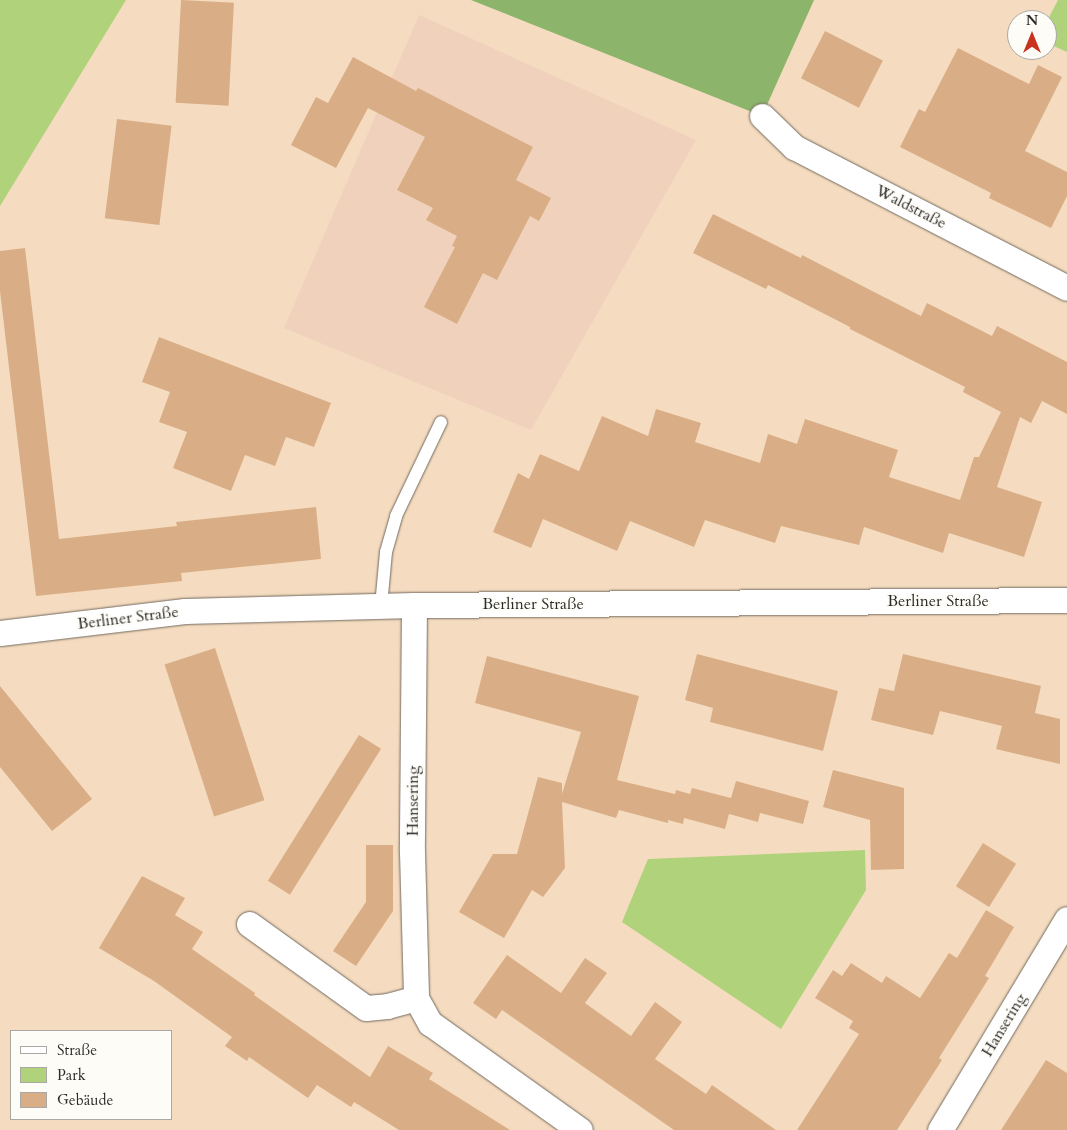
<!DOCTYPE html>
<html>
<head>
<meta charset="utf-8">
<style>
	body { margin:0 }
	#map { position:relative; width:1067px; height:1130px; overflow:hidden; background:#f5dcc0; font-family:Cardo,serif }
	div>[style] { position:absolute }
	.built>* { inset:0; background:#efd1bc }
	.green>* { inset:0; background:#b0d27b }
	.forest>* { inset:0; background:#8cb46b }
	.building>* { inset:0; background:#d9ae86; transform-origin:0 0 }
	.roads { filter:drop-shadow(0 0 1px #72695f) drop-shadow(0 0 1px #72695f) }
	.lane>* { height:12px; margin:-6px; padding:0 6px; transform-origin:6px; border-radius:6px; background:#fff }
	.street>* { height:25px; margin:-12.5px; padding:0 12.5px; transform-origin:12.5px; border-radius:12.5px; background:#fff }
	span { translate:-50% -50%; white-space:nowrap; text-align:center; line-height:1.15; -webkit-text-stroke:4px #fdfcf7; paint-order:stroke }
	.street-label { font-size:16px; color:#2b2b2b }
	.legend { position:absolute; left:10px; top:1030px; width:162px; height:90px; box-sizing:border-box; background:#fdfcf7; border:1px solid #a9a8a5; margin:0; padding:6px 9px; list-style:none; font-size:15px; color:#2b2b2b }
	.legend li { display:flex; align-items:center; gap:10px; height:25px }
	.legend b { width:25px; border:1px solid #a9a8a5 }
	.north { position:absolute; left:1007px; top:10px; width:50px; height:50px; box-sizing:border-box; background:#fdfcf7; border:1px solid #a9a8a5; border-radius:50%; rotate:0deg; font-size:14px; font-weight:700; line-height:20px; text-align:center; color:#2b2b2b }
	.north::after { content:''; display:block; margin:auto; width:18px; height:22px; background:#c8321e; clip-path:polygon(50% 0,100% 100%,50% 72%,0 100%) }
</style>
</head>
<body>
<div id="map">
	<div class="built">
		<i style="clip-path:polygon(419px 15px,696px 140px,531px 430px,284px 328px)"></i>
	</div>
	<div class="green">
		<i style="clip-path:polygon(0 0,126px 0,0 206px)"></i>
		<i style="clip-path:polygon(1058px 0,1067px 0,1067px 52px,1047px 43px,1047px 21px)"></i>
		<i style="clip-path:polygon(865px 850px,866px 890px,781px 1029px,622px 922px,648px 859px)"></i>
	</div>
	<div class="forest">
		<i style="clip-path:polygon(471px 0,814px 0,762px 116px)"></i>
	</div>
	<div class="building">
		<i style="left:181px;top:0;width:53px;height:103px;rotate:3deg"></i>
		<i style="left:825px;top:31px;width:65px;height:53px;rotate:27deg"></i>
		<i style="clip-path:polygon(958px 48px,1029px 84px,1038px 65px,1062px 77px,1025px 151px,1067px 172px,1067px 196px,1051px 228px,989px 198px,991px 193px,900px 147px,919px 109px,925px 112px)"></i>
		<i style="clip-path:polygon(353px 57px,416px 91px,418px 88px,533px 147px,516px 180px,551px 198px,539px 221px,530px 216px,497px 280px,483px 273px,457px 324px,424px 307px,455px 247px,452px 246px,457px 236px,426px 220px,433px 208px,397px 190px,425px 137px,368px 108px,336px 168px,291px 145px,316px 97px,328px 103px)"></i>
		<i style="left:117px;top:119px;width:55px;height:100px;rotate:7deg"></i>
		<i style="clip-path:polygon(713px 214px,801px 258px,802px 255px,921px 316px,927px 303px,992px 336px,997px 326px,1067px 362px,1067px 414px,1042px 401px,1031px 423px,1020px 417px,997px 487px,1042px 502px,1024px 557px,949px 533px,943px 553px,864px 527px,859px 545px,781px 526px,775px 543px,705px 520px,694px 547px,630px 521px,617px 551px,543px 519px,531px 548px,493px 532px,518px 473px,529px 479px,540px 454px,579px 471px,602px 416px,648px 436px,656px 409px,701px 423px,695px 442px,760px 463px,768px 434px,797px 444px,805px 419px,898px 450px,889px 477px,960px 500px,974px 457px,979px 457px,1001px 412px,963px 392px,965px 387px,850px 329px,850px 327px,768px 285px,766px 289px,693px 253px)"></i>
		<i style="clip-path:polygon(25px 248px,59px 539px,177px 526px,176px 522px,316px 507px,321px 559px,181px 573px,182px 581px,36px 596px,0 291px,0 251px)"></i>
		<i style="clip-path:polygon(159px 337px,331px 403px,314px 447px,286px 437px,275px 466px,245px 455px,231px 491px,173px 468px,187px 432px,159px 422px,170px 392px,142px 382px)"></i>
		<i style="left:215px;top:648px;width:160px;height:53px;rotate:72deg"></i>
		<i style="clip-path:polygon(697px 654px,838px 691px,823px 751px,710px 722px,713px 708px,685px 700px)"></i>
		<i style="clip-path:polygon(903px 654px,1041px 686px,1035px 713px,1060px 719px,1060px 764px,996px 749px,1002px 726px,940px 711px,933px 735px,871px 720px,879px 688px,894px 691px)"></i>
		<i style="clip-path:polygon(487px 656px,639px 696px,617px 780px,675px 794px,676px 790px,690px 794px,692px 788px,731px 798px,736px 781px,809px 801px,803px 824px,760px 813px,758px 822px,729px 814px,725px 829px,684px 818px,683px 824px,668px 820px,668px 823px,619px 810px,616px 818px,562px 802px,565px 868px,543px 897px,532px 890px,504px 938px,459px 912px,493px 854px,517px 854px,538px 777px,562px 783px,562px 794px,581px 732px,475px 703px)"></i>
		<i style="clip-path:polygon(0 686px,92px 799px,52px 831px,0 767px)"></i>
		<i style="left:359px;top:735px;width:26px;height:172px;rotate:32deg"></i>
		<i style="clip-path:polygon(833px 770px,904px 788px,904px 869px,871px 870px,870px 820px,823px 807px)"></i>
		<i style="left:983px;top:843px;width:39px;height:51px;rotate:32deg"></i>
		<i style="clip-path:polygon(366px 845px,393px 845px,393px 911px,356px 966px,333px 951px,366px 902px)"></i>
		<i style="clip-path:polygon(142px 876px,185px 898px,175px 915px,203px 932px,192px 949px,255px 993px,254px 995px,370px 1077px,388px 1046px,433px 1073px,429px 1079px,510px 1130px,399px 1130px,354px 1102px,351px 1107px,317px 1085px,308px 1098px,249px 1057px,247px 1061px,225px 1046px,232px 1037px,154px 981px,99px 948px)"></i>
		<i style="clip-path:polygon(986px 910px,1014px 927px,985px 976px,989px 978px,939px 1058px,942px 1060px,897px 1130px,797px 1130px,859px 1034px,849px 1028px,853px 1021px,815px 998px,833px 970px,842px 976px,851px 963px,882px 983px,886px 976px,920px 998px,949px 953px,957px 958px)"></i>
		<i style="clip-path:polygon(507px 955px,561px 993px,585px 958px,607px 973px,585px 1003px,631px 1036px,655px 1002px,682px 1022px,655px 1059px,706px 1094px,712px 1085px,776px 1130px,674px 1130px,502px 1010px,496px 1019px,473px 1003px)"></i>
		<i style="clip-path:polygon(1046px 1060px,1067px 1073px,1067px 1130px,1001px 1130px)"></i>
	</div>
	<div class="roads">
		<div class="lane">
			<i style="left:381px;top:606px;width:54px;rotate:-84.7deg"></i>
			<i style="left:386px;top:552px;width:37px;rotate:-74deg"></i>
			<i style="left:396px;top:516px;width:104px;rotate:-64.4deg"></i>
		</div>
		<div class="street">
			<i style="left:762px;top:116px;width:45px;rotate:44.1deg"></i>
			<i style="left:794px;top:147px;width:307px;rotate:27.3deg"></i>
			<i style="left:414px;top:605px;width:247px;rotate:90.5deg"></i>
			<i style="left:412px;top:852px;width:146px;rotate:88.4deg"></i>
			<i style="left:416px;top:998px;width:29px;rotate:61deg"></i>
			<i style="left:430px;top:1023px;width:184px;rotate:35.5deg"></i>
			<i style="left:0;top:633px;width:186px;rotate:-6.8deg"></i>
			<i style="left:185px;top:611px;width:229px;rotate:-1.5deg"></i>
			<i style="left:414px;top:605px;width:653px;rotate:-0.44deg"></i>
			<i style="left:249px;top:924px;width:144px;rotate:35.7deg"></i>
			<i style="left:366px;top:1008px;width:21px;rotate:-5deg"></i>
			<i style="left:387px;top:1006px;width:30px;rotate:-15deg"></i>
			<i style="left:940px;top:1130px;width:246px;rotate:-59deg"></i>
		</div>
	</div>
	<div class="street-label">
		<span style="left:911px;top:207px;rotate:27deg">Waldstraße</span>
		<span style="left:938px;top:601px">Berliner Straße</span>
		<span style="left:533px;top:604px">Berliner Straße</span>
		<span style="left:128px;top:618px;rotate:-7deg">Berliner Straße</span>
		<span style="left:413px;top:801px;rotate:-90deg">Hansering</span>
		<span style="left:1004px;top:1025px;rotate:-59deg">Hansering</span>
	</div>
	<ul class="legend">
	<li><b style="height:6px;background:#fff"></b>Straße</li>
	<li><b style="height:14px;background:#b0d27b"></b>Park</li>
	<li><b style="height:14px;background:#d9ae86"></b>Gebäude</li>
	</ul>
	<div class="north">N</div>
</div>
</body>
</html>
